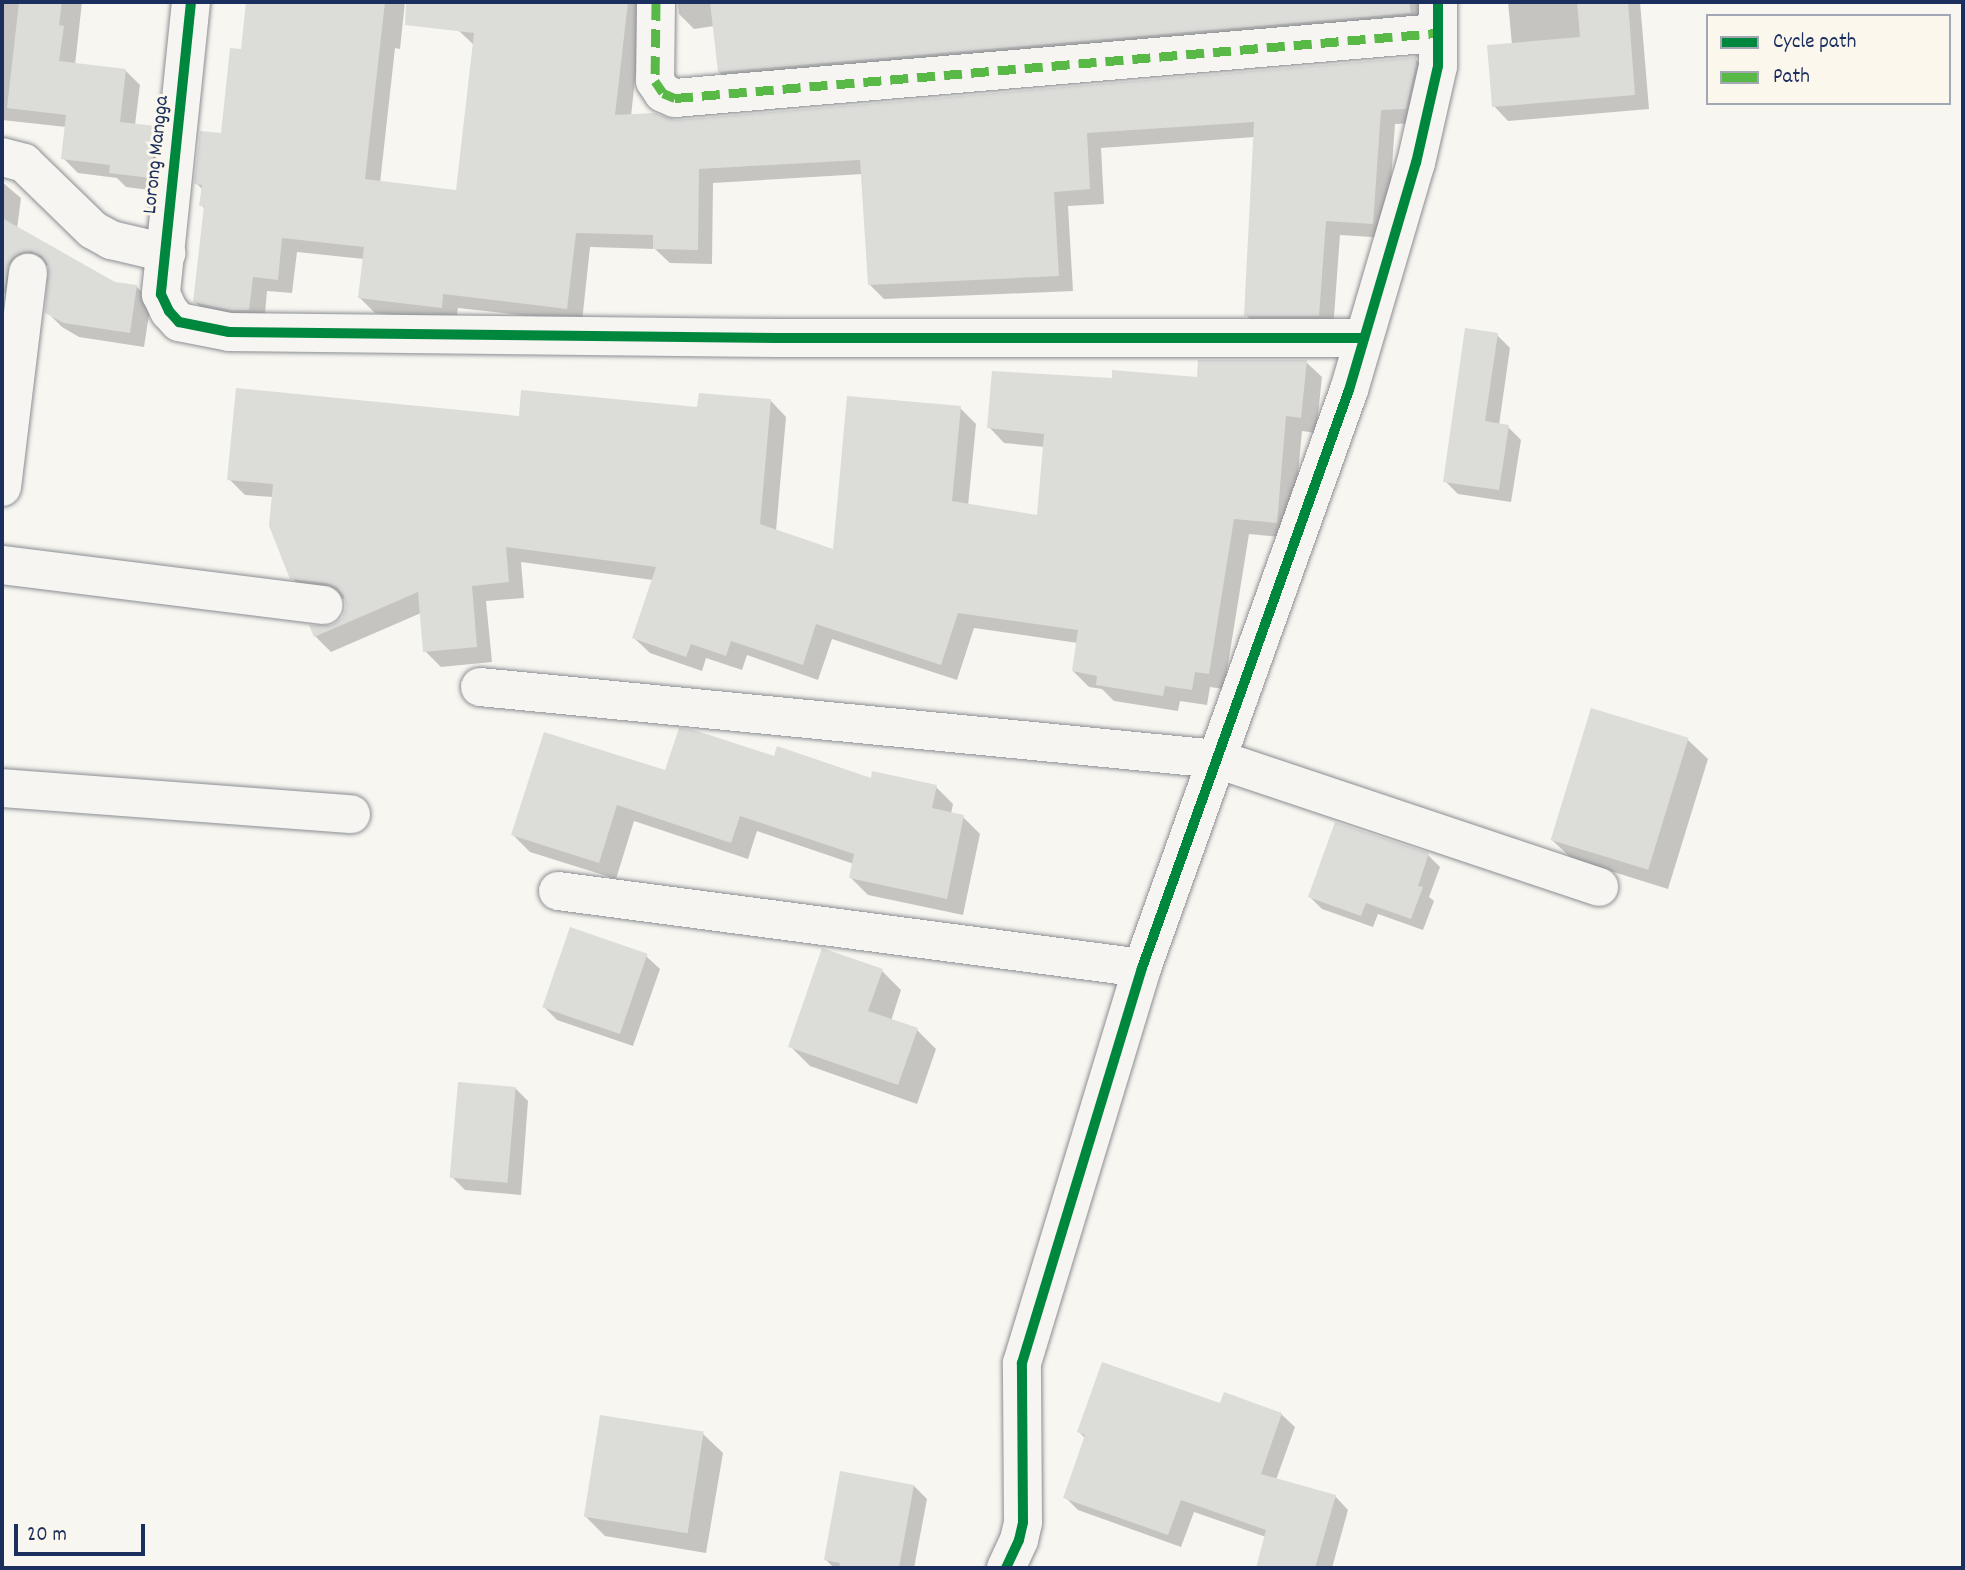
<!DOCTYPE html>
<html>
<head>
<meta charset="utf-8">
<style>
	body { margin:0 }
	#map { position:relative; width:1965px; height:1570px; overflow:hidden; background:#f8f6f0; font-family:Dekko,sans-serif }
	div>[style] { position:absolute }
	.shadow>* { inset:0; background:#0003 }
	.building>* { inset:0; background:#dcdcd9; transform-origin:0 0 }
	.roads { filter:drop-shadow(0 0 2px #8b8e94) drop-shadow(0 0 2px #8b8e94) }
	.minor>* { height:38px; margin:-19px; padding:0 19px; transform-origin:19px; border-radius:19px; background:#f6f5f1 }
	.quiet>* { height:9px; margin-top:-4.5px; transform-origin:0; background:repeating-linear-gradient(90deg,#58b947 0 18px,transparent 0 27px) }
	.cycleway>* { height:10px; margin:-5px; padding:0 5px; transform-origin:5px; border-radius:5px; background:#00873e }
	span { translate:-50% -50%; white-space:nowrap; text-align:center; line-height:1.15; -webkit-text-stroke:6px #fbf7ec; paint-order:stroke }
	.street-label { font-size:21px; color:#1b2f5e }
	.frame { position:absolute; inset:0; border:4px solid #1b2f5e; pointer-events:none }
	.legend { position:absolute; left:1706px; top:14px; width:245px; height:91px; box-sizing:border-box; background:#fbf7ec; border:2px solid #a1a7b3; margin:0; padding:9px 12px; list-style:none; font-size:21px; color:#1b2f5e }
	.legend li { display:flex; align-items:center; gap:14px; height:35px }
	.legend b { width:35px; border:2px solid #a1a7b3 }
	.scale { position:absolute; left:14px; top:1524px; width:131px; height:32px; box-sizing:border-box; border:4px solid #1b2f5e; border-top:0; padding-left:9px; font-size:21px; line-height:24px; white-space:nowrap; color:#1b2f5e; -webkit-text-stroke:5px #fbf7ec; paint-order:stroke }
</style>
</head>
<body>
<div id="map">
	<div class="shadow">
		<i style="clip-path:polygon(2px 2px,82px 2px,75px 65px,125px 70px,140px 85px,135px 125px,155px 128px,170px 142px,165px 192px,126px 187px,117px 178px,78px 173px,63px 158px,66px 127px,2px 120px)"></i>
		<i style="clip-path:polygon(248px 2px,405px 2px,400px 49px,395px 48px,380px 183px,458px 192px,474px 45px,458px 30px,461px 2px,656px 2px,640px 35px,631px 116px,677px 122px,1415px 59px,1430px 73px,1420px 123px,1395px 124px,1387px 238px,1340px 235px,1333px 330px,1260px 330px,1246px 315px,1255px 137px,1101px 148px,1104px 204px,1068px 206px,1073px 291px,884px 299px,869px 284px,863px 174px,713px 183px,712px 264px,670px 263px,655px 249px,590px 247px,582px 322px,458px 308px,456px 322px,375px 313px,360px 298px,364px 259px,297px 252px,292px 293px,267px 291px,264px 324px,210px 317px,195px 302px,205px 209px,201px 205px,203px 190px,196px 183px,222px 135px,242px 51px)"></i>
		<i style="clip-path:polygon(678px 2px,1423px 2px,1425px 28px,734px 86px,719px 72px,714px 26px,694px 29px,679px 14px)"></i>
		<i style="clip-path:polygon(1508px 2px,1640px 2px,1649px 109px,1508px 121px,1494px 106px,1512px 45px)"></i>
		<i style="clip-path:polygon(2px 182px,21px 198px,17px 229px,115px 283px,137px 287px,151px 302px,144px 347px,79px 337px,62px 327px,47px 312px,50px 267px,47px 265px,35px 267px,7px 296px,2px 290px)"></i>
		<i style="clip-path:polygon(1497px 335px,1510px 348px,1499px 425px,1508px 427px,1521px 440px,1511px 502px,1458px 494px,1445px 481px)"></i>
		<i style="clip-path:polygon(1306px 362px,1322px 377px,1316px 433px,1302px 431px,1292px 538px,1249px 534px,1224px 689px,1210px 687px,1207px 705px,1180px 701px,1178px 711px,1114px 701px,1102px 689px,1089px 687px,1073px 671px,1078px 643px,974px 628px,957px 680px,832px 639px,818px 680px,747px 655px,742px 670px,706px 658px,702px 671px,650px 653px,634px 638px,653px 580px,521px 562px,524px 598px,486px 601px,492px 662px,441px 667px,425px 651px,421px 613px,331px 652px,315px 636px,343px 619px,347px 607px,345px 599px,308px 594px,292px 578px,273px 497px,245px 495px,229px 479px,520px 418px,699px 409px,771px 401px,786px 417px,776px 531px,835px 551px,960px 408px,976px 424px,968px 506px,1039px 517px,1045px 447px,1004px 443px,989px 427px,1113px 380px,1198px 379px)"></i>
		<i style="clip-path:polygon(1688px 740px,1708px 759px,1668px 889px,1572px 859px,1552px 840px)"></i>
		<i style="clip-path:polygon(775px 758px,872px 780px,936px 787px,953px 804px,951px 814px,963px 817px,980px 834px,963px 915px,868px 895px,851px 878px,854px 864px,757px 831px,748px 859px,634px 821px,616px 879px,530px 852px,513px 835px,666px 772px)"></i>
		<i style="clip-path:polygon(1428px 855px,1440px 867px,1429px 897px,1434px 901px,1423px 930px,1378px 914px,1373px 927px,1322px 909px,1310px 897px)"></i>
		<i style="clip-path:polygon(571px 929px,646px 956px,660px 969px,633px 1046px,557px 1020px,544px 1007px)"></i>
		<i style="clip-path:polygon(882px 971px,901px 990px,891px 1021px,917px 1030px,936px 1049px,917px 1104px,810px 1066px,790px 1046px)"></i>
		<i style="clip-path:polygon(515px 1088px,528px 1101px,521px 1195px,465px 1190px,452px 1177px)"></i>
		<i style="clip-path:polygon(1221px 1406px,1281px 1414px,1295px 1427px,1276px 1480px,1335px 1496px,1348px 1510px,1332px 1568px,1257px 1568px,1266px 1537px,1194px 1512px,1181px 1547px,1078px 1510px,1065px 1497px,1085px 1438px,1079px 1432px)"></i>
		<i style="clip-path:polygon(703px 1434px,723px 1453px,706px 1553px,605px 1536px,585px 1516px)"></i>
		<i style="clip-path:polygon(914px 1486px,927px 1499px,914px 1568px,834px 1568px,825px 1559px)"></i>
	</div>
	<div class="building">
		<i style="clip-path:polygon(19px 2px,62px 2px,59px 25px,64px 26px,59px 61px,126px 69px,120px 122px,156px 126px,151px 178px,109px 173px,110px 165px,61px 159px,66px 115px,7px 108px)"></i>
		<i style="clip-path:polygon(246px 2px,385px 2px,365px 179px,456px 190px,474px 33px,405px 25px,406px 2px,628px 2px,615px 115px,654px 113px,676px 120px,1416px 57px,1416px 64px,1406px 109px,1381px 110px,1373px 224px,1326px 221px,1319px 316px,1244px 316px,1254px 122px,1087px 133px,1090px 189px,1054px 192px,1059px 276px,868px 285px,860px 160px,699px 169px,698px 250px,653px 249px,653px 235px,576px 233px,567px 309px,443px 294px,442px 308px,358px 298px,364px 247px,282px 238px,278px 280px,253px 277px,249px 310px,231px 310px,193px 302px,204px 206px,199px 206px,202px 185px,194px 184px,200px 131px,221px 133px,230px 48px,241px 49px)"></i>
		<i style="clip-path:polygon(710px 2px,1409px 2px,1411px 13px,718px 72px)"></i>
		<i style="clip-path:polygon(1577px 2px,1628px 2px,1635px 95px,1492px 107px,1487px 45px,1580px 37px)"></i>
		<i style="clip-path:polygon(2px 218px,115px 282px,137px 285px,130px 333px,64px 323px,45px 313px,48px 265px,42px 256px,31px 251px,20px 253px,11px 259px,4px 289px,2px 288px)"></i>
		<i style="clip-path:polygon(1465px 328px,1498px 333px,1485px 421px,1509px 425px,1499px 490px,1443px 482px)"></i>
		<i style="clip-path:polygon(1198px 360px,1307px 360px,1301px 418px,1286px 416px,1277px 523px,1234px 519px,1209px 674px,1195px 672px,1192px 690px,1165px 686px,1163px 696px,1096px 685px,1097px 676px,1072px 671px,1078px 630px,958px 613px,941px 665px,816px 624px,803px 665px,731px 641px,726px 656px,691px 644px,686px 657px,632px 638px,656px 567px,506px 547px,509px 582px,472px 586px,477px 647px,423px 652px,418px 592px,314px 637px,309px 625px,332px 625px,342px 618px,346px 607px,344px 596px,337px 587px,327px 583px,290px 579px,269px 526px,273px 484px,227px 480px,236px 388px,519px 416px,521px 390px,697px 407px,699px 393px,771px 399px,760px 524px,833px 549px,847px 396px,961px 406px,952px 501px,1037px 515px,1044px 434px,987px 428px,992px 371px,1112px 378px,1112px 370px,1197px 377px)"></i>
		<i style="left:1591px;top:708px;width:102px;height:138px;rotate:17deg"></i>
		<i style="clip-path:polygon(679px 728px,694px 730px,774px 756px,777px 746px,871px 778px,872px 771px,937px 785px,932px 808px,964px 815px,947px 899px,849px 878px,854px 854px,740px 816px,731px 843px,617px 805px,599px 863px,511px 835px,544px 732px,665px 770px)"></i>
		<i style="clip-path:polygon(1335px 822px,1429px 853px,1418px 886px,1423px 887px,1411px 919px,1366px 903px,1361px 916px,1308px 897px)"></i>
		<i style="left:570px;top:927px;width:82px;height:85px;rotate:19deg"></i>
		<i style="clip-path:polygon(822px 948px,883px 969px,868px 1011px,918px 1028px,898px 1085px,788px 1047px)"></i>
		<i style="left:458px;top:1082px;width:58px;height:96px;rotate:5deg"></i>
		<i style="clip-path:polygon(1102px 1362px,1220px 1403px,1224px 1392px,1282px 1413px,1261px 1474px,1336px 1495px,1315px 1568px,1256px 1568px,1266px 1530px,1181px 1500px,1168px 1535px,1063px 1498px,1085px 1435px,1077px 1432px)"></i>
		<i style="left:600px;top:1415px;width:105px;height:103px;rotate:9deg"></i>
		<i style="clip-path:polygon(840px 1471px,914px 1485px,899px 1568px,839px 1568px,840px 1563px,824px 1560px)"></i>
	</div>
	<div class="roads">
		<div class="minor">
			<i style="left:191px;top:2px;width:294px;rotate:95.9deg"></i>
			<i style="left:161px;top:294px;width:19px;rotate:65deg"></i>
			<i style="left:169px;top:311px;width:15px;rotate:48deg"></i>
			<i style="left:179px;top:322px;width:51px;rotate:11.3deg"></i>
			<i style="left:229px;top:332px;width:548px;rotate:0.63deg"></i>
			<i style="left:777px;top:338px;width:587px"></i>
			<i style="left:656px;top:2px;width:79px;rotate:90.7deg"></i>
			<i style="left:655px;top:81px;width:14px;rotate:56deg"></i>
			<i style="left:663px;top:93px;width:13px;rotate:23deg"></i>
			<i style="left:675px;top:98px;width:765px;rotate:-4.88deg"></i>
			<i style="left:2px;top:157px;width:23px;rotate:15deg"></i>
			<i style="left:24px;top:163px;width:96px;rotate:44.2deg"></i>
			<i style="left:93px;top:230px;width:21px;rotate:29deg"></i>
			<i style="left:111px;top:240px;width:57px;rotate:13.3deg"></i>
			<i style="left:2px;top:487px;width:216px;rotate:-83.1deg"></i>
			<i style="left:2px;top:565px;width:324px;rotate:7.1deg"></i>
			<i style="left:480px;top:687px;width:741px;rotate:5.58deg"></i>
			<i style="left:1217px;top:759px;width:403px;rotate:18.5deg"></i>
			<i style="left:2px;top:788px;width:350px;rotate:4.3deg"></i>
			<i style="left:558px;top:891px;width:589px;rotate:7.51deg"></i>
			<i style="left:1006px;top:1568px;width:31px;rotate:-65deg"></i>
			<i style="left:1019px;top:1540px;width:18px;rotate:-77deg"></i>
			<i style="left:1023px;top:1522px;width:159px;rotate:-90.4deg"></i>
			<i style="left:1022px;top:1363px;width:413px;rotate:-73.1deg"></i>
			<i style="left:1142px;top:968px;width:614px;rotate:-70.3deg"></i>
			<i style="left:1349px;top:390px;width:237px;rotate:-73.6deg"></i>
			<i style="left:1416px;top:163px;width:99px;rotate:-77.2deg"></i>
			<i style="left:1438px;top:66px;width:64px;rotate:-90deg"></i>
		</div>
	</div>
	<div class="quiet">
		<i style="left:656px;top:2px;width:79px;rotate:90.7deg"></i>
		<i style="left:655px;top:81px;width:14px;rotate:56deg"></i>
		<i style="left:663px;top:93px;width:13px;rotate:23deg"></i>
		<i style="left:675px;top:98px;width:765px;rotate:-4.88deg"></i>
	</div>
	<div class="cycleway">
		<i style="left:191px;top:2px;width:294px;rotate:95.9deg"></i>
		<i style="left:161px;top:294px;width:19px;rotate:65deg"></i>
		<i style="left:169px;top:311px;width:15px;rotate:48deg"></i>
		<i style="left:179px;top:322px;width:51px;rotate:11.3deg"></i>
		<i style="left:229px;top:332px;width:548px;rotate:0.63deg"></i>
		<i style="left:777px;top:338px;width:587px"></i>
		<i style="left:1006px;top:1568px;width:31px;rotate:-65deg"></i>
		<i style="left:1019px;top:1540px;width:18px;rotate:-77deg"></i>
		<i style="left:1023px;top:1522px;width:159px;rotate:-90.4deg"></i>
		<i style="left:1022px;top:1363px;width:413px;rotate:-73.1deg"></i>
		<i style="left:1142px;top:968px;width:614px;rotate:-70.3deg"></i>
		<i style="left:1349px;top:390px;width:237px;rotate:-73.6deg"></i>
		<i style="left:1416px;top:163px;width:99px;rotate:-77.2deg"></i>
		<i style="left:1438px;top:66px;width:64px;rotate:-90deg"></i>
	</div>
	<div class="street-label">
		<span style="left:157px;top:155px;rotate:-84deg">Lorong Mangga</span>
	</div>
	<div class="frame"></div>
	<ul class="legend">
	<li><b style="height:9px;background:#00873e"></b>Cycle path</li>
	<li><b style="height:9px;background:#58b947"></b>Path</li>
	</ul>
	<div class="scale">20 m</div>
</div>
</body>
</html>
